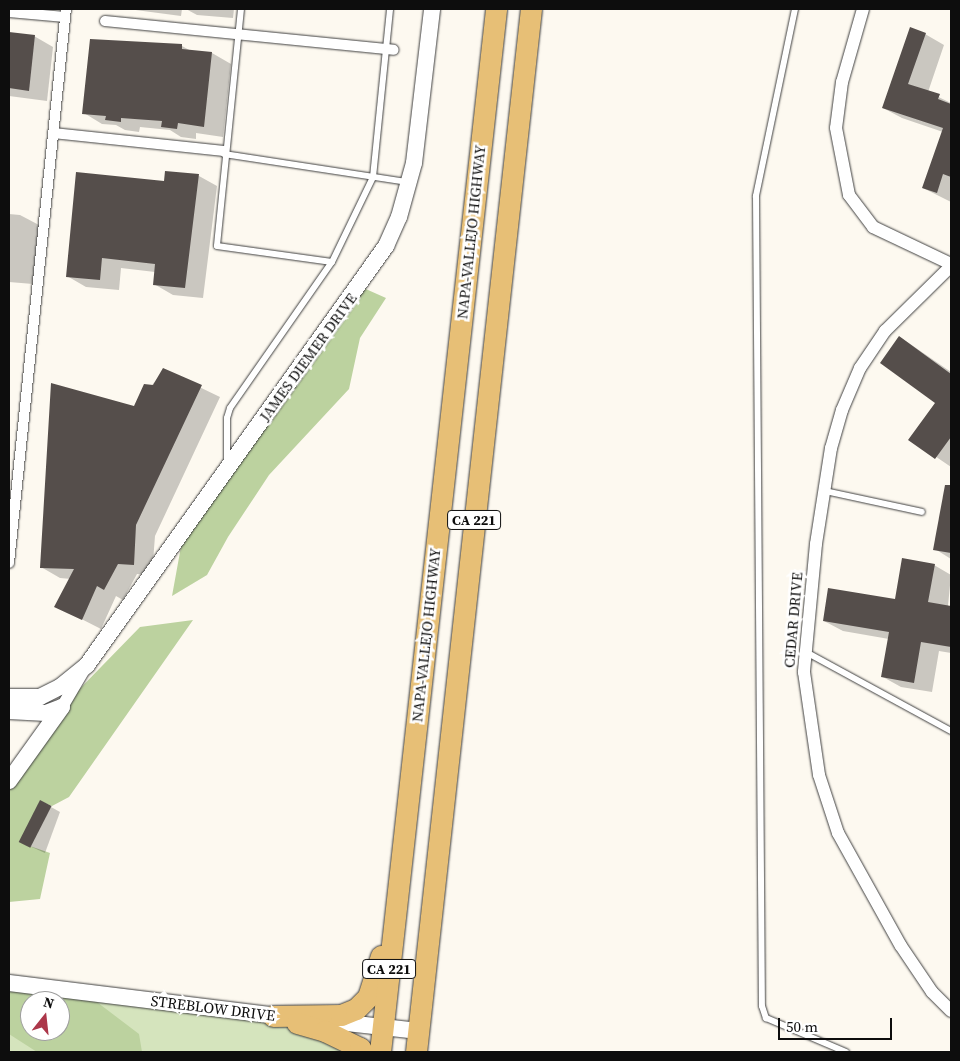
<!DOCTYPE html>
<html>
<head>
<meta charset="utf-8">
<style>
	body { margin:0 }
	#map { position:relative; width:960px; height:1061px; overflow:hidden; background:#fdf9f0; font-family:"Source Serif 4",serif }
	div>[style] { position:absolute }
	.green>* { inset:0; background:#d5e4bd }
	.forest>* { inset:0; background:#bcd29f }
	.shadow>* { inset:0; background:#0003 }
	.building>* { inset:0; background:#554e4b; transform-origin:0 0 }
	.roads { filter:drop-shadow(0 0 1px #404040) drop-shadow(0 0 1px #404040) }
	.service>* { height:6px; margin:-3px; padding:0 3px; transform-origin:3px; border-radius:3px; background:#fff }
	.pedestrian>* { height:10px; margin:-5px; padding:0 5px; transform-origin:5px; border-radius:5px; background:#fff }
	.minor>* { height:12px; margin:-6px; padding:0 6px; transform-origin:6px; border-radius:6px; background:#fff }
	.tertiary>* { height:16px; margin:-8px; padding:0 8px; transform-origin:8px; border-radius:8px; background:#fff }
	.primary>* { height:21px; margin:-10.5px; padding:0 10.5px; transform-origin:10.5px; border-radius:10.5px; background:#e7bf76 }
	span { translate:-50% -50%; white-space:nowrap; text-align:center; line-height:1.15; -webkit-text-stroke:5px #fff; paint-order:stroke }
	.shield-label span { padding:1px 4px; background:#fff; border:1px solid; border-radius:4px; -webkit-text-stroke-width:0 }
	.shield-label { font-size:14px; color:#0d0d0d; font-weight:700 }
	.street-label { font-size:15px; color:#0d0d0d }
	.frame { position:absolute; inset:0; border:10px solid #0d0d0d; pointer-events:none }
	.north { position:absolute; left:20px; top:991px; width:50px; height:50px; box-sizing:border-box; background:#fff; border:1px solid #9e9e9e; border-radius:50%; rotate:16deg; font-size:14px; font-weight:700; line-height:20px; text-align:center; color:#0d0d0d }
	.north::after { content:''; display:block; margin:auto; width:18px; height:22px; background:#ac374a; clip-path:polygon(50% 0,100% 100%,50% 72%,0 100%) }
	.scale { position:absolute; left:778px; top:1018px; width:114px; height:22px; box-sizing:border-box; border:2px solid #0d0d0d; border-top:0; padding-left:6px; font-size:15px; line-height:18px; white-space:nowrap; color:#0d0d0d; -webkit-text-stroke:4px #fff; paint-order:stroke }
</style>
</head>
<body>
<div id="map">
	<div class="green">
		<i style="clip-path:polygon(evenodd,9px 983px,273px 1016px,362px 1052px,9px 1052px,9px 983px,30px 1001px,60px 1001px,60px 1031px,30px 1031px,30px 1001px)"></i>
	</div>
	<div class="forest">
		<i style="clip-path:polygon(359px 286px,386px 298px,360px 338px,349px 389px,269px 475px,228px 537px,207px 575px,172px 596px,184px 530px)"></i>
		<i style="clip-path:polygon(193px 620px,69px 797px,52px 806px,40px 801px,24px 844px,50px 853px,40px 899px,9px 902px,9px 781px,62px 707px,140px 627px)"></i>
		<i style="clip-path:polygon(evenodd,9px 983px,85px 993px,139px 1034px,142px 1052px,37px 1052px,9px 1034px,9px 983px,30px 1001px,60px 1001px,60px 1031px,30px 1031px,30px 1001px)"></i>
	</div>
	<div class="shadow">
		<i style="clip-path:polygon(128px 9px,182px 9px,181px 16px)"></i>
		<i style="clip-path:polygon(186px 9px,234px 9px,233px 18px,197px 15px)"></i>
		<i style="clip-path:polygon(9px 33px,34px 36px,53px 47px,47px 101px,9px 96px)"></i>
		<i style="clip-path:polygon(925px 34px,944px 45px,928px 92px,951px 103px,951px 202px,923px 188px,943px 132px,902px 118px,883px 108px)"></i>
		<i style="clip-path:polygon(182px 46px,191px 51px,212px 53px,231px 64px,223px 137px,196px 133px,196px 139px,181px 137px,170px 130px,140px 127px,139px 132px,125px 130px,116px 125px,102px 124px,84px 113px)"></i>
		<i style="clip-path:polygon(199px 176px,217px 186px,203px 298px,173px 295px,154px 284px,155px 272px,121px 268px,119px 290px,86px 287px,67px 276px,165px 183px)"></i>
		<i style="clip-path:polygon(9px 214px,20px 215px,39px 225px,33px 284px,9px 282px)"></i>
		<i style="clip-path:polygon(900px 337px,951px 372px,951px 467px,910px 439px,936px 402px)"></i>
		<i style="clip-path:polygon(164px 370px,220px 397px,155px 536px,152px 575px,137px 574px,123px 600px,116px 596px,101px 629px,56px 606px,71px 579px,60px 578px,41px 567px,134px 408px)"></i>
		<i style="clip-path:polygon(942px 508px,951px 509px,951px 559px,935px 549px)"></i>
		<i style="clip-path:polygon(934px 565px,951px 575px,948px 606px,951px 607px,951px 653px,939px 651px,932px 692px,901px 687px,883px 677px,889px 639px,843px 631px,824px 621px,896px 601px)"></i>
		<i style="clip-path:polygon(51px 807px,60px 812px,45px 853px,25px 844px)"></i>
	</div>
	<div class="building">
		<i style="clip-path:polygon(910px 27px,926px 33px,908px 84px,940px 94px,938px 99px,951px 104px,951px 177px,943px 174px,937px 193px,922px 188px,943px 128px,882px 108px)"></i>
		<i style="clip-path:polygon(9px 32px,35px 35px,29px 91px,9px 88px)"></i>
		<i style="clip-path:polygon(90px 39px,182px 44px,182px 49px,212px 52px,204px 127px,178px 123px,177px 129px,161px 127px,162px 121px,121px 118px,121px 122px,105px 120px,106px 116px,82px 114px)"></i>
		<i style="clip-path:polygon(165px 171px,199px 174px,185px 288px,153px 285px,155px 264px,102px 258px,100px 280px,66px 277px,76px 172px,164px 181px)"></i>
		<i style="clip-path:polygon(899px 336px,951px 374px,951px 437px,935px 459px,908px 440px,935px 403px,880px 363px)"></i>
		<i style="clip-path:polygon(163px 368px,202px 385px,136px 525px,134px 565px,118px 564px,104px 590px,97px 586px,82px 620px,54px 607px,74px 569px,40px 568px,51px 383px,134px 406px,144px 384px,153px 385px)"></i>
		<i style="clip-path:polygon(945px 485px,951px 485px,951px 553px,933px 550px)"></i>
		<i style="clip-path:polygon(902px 558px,935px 564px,928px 602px,951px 606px,951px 647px,921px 642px,914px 683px,881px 677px,889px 632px,823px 621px,828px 588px,895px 599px)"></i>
		<i style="left:40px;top:800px;width:13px;height:47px;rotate:27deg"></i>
	</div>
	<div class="roads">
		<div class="service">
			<i style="left:241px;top:9px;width:238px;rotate:95.8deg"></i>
			<i style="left:217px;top:246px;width:116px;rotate:7.9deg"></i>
			<i style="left:332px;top:262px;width:94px;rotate:-64.2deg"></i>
			<i style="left:373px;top:177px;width:169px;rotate:-84.2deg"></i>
			<i style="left:795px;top:9px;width:191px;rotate:101.8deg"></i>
			<i style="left:756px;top:196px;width:810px;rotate:89.58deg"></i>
			<i style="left:762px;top:1006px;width:13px;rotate:72deg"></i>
			<i style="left:766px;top:1018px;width:87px;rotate:23deg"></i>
			<i style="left:224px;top:154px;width:186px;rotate:8.7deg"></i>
			<i style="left:227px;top:463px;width:45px;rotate:-90deg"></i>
			<i style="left:227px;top:418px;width:10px;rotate:-73deg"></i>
			<i style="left:230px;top:408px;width:178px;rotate:-55.1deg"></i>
			<i style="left:825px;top:491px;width:99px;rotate:12.2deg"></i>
			<i style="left:806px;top:652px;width:165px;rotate:28.6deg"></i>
		</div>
		<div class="pedestrian">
			<i style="left:9px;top:12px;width:56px;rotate:5.1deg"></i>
			<i style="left:105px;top:21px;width:290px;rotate:5.7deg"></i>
			<i style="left:53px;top:133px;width:172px;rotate:6deg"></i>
			<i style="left:9px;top:563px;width:557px;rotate:-84.13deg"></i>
		</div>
		<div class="minor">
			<i style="left:863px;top:9px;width:76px;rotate:106deg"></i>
			<i style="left:842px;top:82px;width:46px;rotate:97.4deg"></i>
			<i style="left:836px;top:128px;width:68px;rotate:79deg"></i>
			<i style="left:849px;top:195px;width:40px;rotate:53deg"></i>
			<i style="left:873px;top:227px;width:86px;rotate:25.4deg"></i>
			<i style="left:951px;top:266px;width:93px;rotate:135.4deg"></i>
			<i style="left:885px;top:331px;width:45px;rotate:124deg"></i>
			<i style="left:860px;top:368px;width:46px;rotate:113.2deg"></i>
			<i style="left:842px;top:410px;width:40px;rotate:106deg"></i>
			<i style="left:831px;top:448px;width:97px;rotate:98.9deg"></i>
			<i style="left:816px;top:544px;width:129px;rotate:95.4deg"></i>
			<i style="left:804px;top:672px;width:104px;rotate:81.7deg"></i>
			<i style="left:819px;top:775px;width:61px;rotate:71.9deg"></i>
			<i style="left:838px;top:833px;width:129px;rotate:60.9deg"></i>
			<i style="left:901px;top:946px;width:55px;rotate:56deg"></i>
			<i style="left:932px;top:992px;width:27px;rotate:45deg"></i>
			<i style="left:62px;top:707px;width:45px;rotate:-59.5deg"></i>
		</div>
		<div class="tertiary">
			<i style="left:9px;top:697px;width:31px"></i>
			<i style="left:40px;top:697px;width:22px;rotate:-27deg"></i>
			<i style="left:60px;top:687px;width:35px;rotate:-39deg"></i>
			<i style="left:87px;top:665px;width:515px;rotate:-54.49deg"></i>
			<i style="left:386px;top:246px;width:32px;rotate:-66deg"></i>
			<i style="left:399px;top:217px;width:56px;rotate:-74.5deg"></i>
			<i style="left:414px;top:163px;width:155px;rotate:-83.3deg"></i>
			<i style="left:9px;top:711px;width:37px;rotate:3deg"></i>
			<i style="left:46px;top:713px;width:17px;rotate:-21deg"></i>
			<i style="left:9px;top:781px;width:91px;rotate:-54.4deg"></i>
			<i style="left:9px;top:983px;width:277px;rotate:7deg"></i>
			<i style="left:329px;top:1021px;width:90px;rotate:6.4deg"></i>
		</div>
		<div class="primary">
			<i style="left:273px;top:1016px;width:68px;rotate:-0.8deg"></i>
			<i style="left:341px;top:1015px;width:16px;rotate:-22deg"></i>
			<i style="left:356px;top:1009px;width:17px;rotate:-45deg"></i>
			<i style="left:368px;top:997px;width:43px;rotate:-72.4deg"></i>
			<i style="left:297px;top:1023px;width:29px;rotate:16deg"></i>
			<i style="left:325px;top:1031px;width:39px;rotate:26deg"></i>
			<i style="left:360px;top:1048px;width:4px;rotate:63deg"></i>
			<i style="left:380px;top:1052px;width:1049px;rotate:-83.65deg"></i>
			<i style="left:416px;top:1052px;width:1049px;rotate:-83.71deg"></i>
		</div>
	</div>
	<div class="shield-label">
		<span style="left:474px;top:520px">CA 221</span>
		<span style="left:389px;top:969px">CA 221</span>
	</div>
	<div class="street-label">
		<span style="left:471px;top:232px;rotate:-84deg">NAPA-VALLEJO HIGHWAY</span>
		<span style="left:308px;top:357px;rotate:-54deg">JAMES DIEMER DRIVE</span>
		<span style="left:793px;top:620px;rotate:-85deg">CEDAR DRIVE</span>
		<span style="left:426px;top:635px;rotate:-84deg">NAPA-VALLEJO HIGHWAY</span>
		<span style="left:213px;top:1008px;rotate:7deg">STREBLOW DRIVE</span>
	</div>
	<div class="frame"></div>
	<div class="north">N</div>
	<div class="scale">50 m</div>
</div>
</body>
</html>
